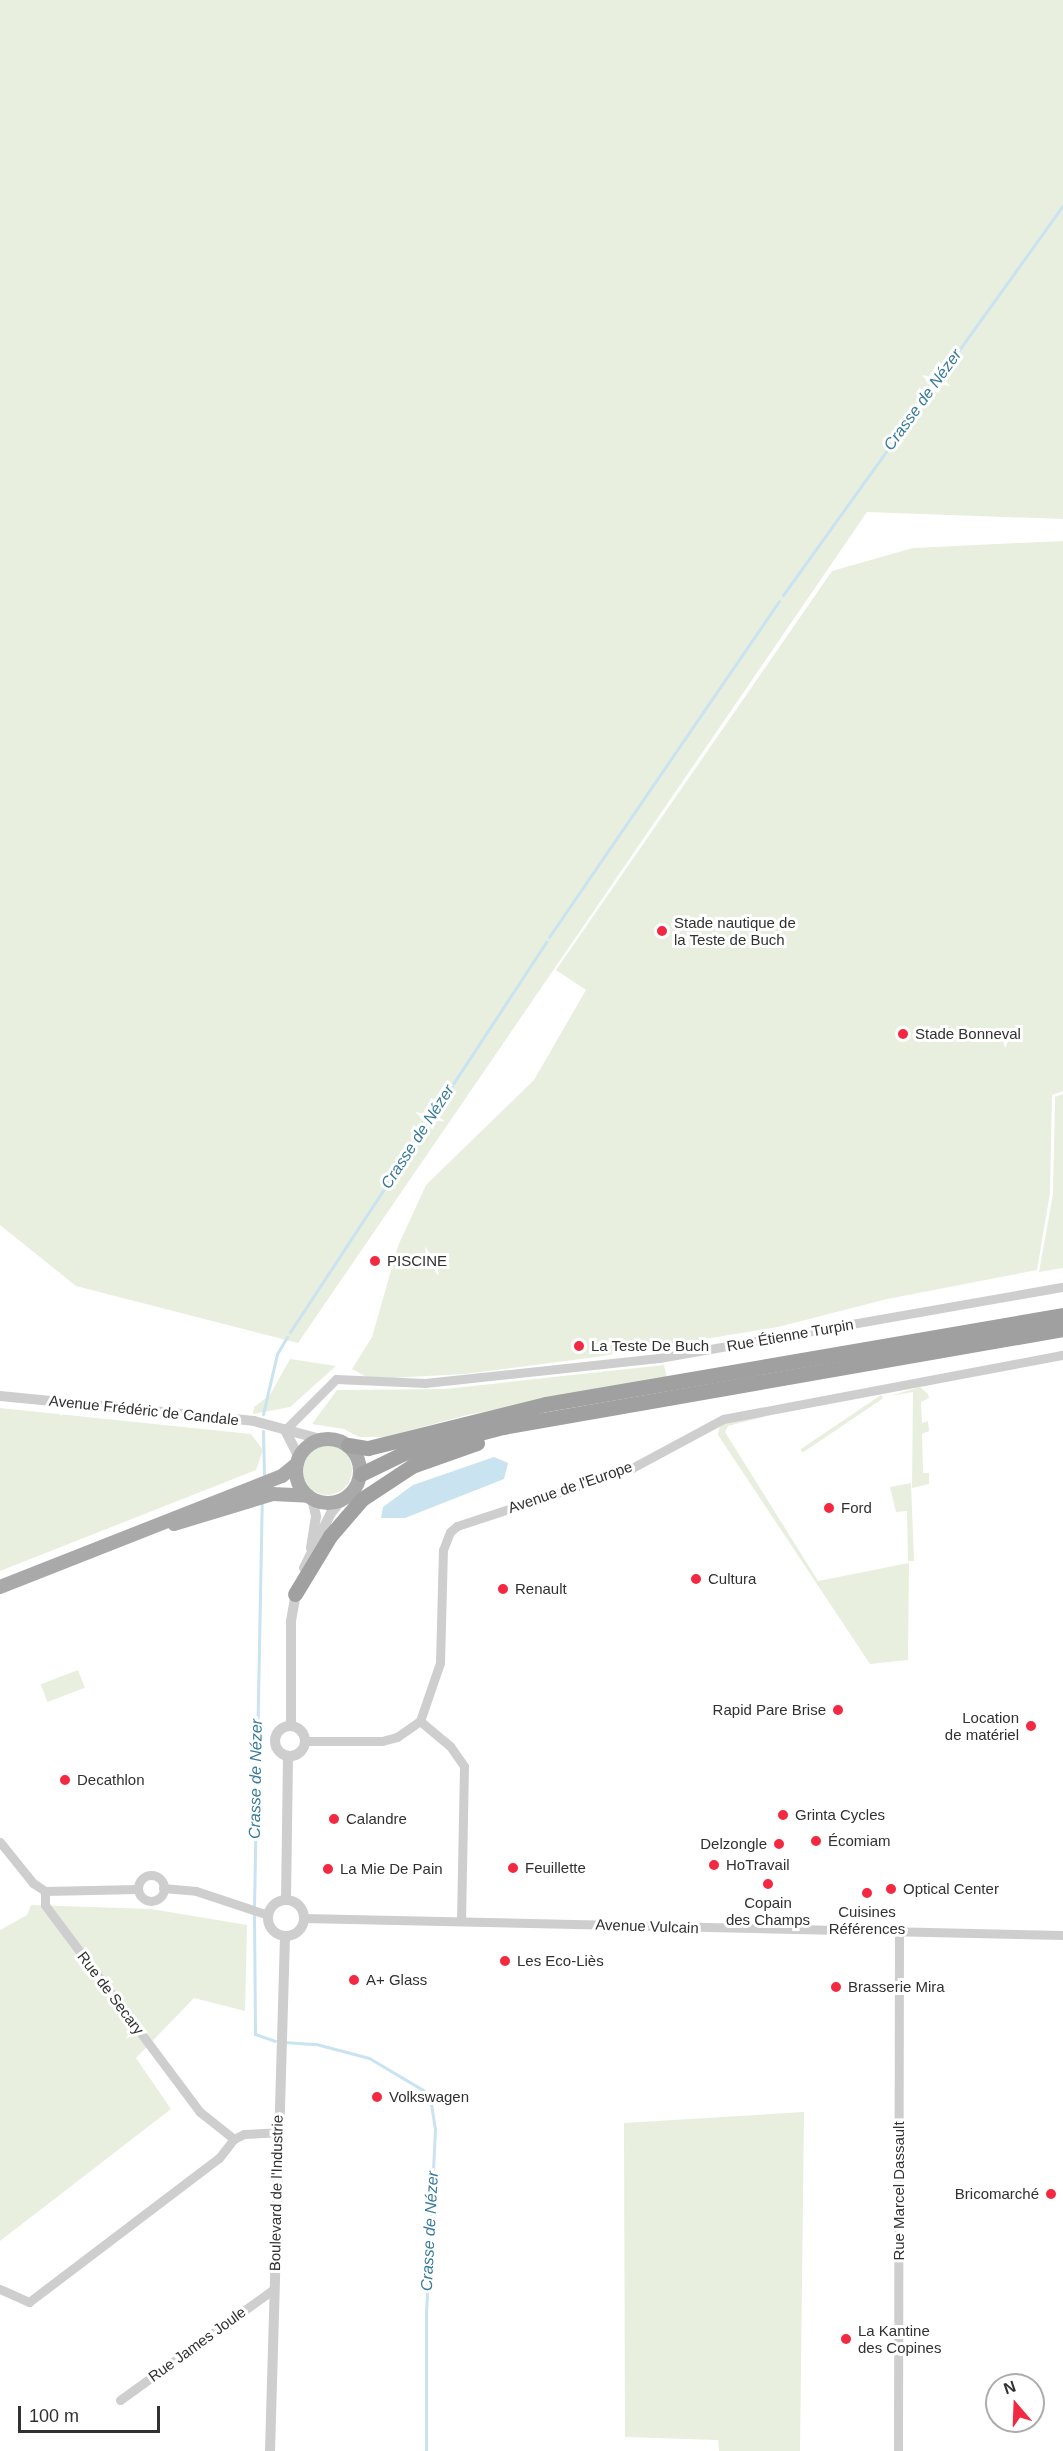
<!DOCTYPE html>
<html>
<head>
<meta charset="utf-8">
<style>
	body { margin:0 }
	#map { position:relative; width:1063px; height:2451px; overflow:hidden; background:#fff; font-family:Helvetica,sans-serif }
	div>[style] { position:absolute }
	.green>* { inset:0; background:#e8efdf; transform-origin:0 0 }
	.round { border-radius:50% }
	.water>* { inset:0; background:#cae3f0 }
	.stream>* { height:3px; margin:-1.5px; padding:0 1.5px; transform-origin:1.5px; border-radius:1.5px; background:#cae3f0 }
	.minor>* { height:9px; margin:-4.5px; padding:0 4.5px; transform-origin:4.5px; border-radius:4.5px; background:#cecece }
	.minor>.ring { margin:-4.5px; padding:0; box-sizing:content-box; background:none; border:9px solid #cecece; border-radius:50% }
	.tertiary>* { height:10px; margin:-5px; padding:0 5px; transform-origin:5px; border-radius:5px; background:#cecece }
	.tertiary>.ring { margin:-5px; padding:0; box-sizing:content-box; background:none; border:10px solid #cecece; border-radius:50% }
	.primary>* { height:14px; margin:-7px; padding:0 7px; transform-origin:7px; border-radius:7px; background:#a9a9a9 }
	.primary>.ring { margin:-7px; padding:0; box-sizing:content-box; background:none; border:14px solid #a9a9a9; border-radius:50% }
	.trunk>* { height:15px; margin:-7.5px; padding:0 7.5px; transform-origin:7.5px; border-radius:7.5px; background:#a0a0a0 }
	.dots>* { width:16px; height:16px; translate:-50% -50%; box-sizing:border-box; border:3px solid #fff; border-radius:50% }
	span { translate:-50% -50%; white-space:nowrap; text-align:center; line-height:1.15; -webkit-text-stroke:6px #fff; paint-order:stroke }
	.poi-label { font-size:15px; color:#313131 }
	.left { translate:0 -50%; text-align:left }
	.right { translate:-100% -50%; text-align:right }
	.street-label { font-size:15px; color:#313131 }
	.water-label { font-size:16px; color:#377a9c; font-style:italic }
	.north { position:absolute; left:985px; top:2373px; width:60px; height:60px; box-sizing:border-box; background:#fff; border:2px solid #adadad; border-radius:50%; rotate:341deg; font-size:16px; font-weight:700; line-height:24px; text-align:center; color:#313131 }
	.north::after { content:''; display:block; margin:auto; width:21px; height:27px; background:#f32841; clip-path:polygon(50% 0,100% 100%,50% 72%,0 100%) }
	.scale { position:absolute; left:18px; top:2406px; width:142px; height:27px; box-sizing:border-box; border:3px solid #313131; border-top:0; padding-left:8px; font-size:18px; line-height:21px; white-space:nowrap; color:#313131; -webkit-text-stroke:4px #fff; paint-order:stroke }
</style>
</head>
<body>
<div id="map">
	<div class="green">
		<i style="clip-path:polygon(0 0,1063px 0,1063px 519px,867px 512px,298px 1343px,76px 1286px,0 1225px)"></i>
		<i style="clip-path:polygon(1063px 541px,1063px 1091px,1052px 1095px,1050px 1193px,1037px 1270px,887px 1299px,778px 1327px,596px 1357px,465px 1374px,370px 1379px,352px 1369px,372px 1337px,398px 1246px,426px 1185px,534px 1080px,586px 990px,556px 970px,832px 571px,913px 548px)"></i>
		<i style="clip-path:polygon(1063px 1094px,1063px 1268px,1039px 1272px,1053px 1194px,1055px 1097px)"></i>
		<i style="clip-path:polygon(290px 1359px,336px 1366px,290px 1407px,253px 1414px,254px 1407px,270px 1395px)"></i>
		<i style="clip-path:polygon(664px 1365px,667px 1377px,467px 1415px,385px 1437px,359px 1437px,344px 1429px,312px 1424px,337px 1390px,445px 1389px)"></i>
		<i style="clip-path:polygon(920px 1387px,928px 1394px,929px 1398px,921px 1402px,922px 1423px,928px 1421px,929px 1431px,922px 1434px,923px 1473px,929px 1473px,929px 1484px,912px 1488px,913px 1392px,890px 1396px)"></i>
		<i style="left:881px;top:1395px;width:4px;height:97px;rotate:56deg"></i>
		<i style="clip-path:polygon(0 1408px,251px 1434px,263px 1450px,256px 1470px,0 1571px)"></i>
		<i style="clip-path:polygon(775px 1414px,728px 1426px,725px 1432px,818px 1581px,909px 1563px,908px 1660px,870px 1664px,718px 1435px,720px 1424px)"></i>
		<i class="round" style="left:302px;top:1445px;width:50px;height:50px"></i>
		<i style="clip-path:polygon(911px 1483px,914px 1561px,908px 1561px,907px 1511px,896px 1512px,890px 1487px)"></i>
		<i style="left:78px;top:1670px;width:19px;height:40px;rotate:69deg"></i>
		<i style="clip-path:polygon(31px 1905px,151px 1909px,247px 1925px,245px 2011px,194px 1998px,136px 2058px,171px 2109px,0 2241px,0 1930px,27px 1915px)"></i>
		<i style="clip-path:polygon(804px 2112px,800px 2451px,719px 2451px,718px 2440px,625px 2437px,624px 2123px)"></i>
	</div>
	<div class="water">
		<i style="clip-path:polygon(494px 1457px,508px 1463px,504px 1479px,405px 1518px,381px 1518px,383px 1507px,413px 1485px)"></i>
	</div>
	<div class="stream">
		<i style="left:783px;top:595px;width:480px;rotate:-54.3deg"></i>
		<i style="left:549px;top:937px;width:407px;rotate:-55.6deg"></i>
		<i style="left:290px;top:1332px;width:467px;rotate:-56.7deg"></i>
		<i style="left:263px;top:1414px;width:62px;rotate:-76.9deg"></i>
		<i style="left:277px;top:1354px;width:20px;rotate:-60deg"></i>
		<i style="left:263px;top:1431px;width:43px;rotate:88.7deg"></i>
		<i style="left:254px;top:1907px;width:403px;rotate:-88.9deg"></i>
		<i style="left:254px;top:1914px;width:120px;rotate:89.5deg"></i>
		<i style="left:255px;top:2034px;width:21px;rotate:19deg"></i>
		<i style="left:284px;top:2042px;width:32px;rotate:4deg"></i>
		<i style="left:316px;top:2044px;width:55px;rotate:14.8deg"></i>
		<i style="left:369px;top:2058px;width:63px;rotate:30.7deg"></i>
		<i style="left:423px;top:2090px;width:16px;rotate:60deg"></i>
		<i style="left:431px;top:2104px;width:25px;rotate:81deg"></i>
		<i style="left:435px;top:2129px;width:183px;rotate:92.8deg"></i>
		<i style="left:426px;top:2312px;width:139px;rotate:90deg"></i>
	</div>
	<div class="minor">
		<i style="left:285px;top:1430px;width:72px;rotate:-45deg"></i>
		<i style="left:336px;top:1379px;width:89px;rotate:2.6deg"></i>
		<i style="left:425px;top:1383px;width:235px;rotate:-6.1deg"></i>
		<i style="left:659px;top:1358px;width:410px;rotate:-10deg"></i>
		<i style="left:420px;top:1721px;width:39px;rotate:40deg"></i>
		<i style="left:450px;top:1746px;width:24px;rotate:55deg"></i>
		<i style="left:464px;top:1766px;width:155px;rotate:91.1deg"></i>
		<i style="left:305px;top:1741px;width:77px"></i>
		<i style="left:382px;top:1741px;width:16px;rotate:-15deg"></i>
		<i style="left:397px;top:1737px;width:28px;rotate:-35deg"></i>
		<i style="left:420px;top:1721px;width:61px;rotate:-71deg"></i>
		<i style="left:440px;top:1663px;width:113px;rotate:-88.5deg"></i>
		<i style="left:443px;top:1550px;width:19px;rotate:-69deg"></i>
		<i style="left:450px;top:1532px;width:9px;rotate:-41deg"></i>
		<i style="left:457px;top:1526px;width:184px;rotate:-18.3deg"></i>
		<i style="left:632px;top:1468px;width:103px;rotate:-28.3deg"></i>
		<i style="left:723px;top:1419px;width:346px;rotate:-10.7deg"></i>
		<i style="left:0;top:1842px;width:53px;rotate:51.2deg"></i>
		<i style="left:33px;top:1883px;width:14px;rotate:34deg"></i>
		<i style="left:45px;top:1891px;width:93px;rotate:-1.2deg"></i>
		<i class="ring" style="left:138px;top:1875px;width:17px;height:17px"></i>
		<i style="left:163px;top:1888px;width:33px;rotate:5deg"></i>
		<i style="left:196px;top:1891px;width:76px;rotate:18.4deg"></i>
		<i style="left:45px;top:1891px;width:14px;rotate:90deg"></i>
		<i style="left:45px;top:1905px;width:259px;rotate:53.2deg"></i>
		<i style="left:200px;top:2112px;width:43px;rotate:38.5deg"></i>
		<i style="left:234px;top:2139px;width:11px;rotate:-27deg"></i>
		<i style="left:244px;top:2134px;width:34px;rotate:-3deg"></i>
		<i style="left:303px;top:1918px;width:760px;rotate:1.28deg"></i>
		<i style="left:0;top:2289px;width:32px;rotate:24deg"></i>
		<i style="left:29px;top:2302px;width:238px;rotate:-37.2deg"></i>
		<i style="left:219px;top:2158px;width:24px;rotate:-52deg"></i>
		<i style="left:120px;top:2400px;width:190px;rotate:-35.8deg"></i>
		<i style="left:898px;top:2451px;width:520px;rotate:-89.89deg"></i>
	</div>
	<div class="tertiary">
		<i style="left:0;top:1396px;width:255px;rotate:5.6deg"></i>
		<i style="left:254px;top:1421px;width:68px;rotate:15.3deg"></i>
		<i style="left:285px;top:1430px;width:31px;rotate:63deg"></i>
		<i style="left:311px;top:1548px;width:32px;rotate:-81deg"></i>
		<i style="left:316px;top:1516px;width:17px;rotate:-103deg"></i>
		<i style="left:304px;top:1568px;width:61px;rotate:-63.9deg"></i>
		<i style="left:331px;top:1513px;width:19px;rotate:-51deg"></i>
		<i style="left:291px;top:1725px;width:104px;rotate:-90deg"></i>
		<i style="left:291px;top:1621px;width:34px;rotate:-80deg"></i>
		<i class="ring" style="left:275px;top:1726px;width:20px;height:20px"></i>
		<i style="left:286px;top:1900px;width:144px;rotate:-89.2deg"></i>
		<i class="ring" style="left:268px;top:1900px;width:26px;height:26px"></i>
		<i style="left:270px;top:2451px;width:515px;rotate:-88.33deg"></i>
	</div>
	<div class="primary">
		<i class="ring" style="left:296px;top:1439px;width:50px;height:50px"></i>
		<i style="left:174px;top:1524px;width:103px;rotate:-16.9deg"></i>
		<i style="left:273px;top:1494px;width:35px;rotate:3deg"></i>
		<i style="left:0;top:1587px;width:303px;rotate:-21.5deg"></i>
		<i style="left:282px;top:1476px;width:19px;rotate:-39deg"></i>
	</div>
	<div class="trunk">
		<i style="left:348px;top:1445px;width:20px;rotate:9deg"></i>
		<i style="left:368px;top:1448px;width:183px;rotate:-13.9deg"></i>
		<i style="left:546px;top:1404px;width:525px;rotate:-9.77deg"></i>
		<i style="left:361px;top:1474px;width:48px;rotate:-26deg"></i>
		<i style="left:404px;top:1453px;width:102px;rotate:-14.7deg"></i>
		<i style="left:503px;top:1427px;width:569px;rotate:-9.93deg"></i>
		<i style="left:295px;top:1594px;width:68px;rotate:-58.9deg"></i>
		<i style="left:330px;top:1536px;width:49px;rotate:-49.1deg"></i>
		<i style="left:362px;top:1499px;width:60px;rotate:-33.4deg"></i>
		<i style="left:412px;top:1466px;width:69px;rotate:-19.5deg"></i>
	</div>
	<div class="dots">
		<i style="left:662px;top:931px;background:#f32841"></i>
		<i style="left:903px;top:1034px;background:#f32841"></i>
		<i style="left:375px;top:1261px;background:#f32841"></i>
		<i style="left:579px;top:1346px;background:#f32841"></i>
		<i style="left:829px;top:1508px;background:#f32841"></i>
		<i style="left:696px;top:1579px;background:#f32841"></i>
		<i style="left:503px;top:1589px;background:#f32841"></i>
		<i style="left:838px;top:1710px;background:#f32841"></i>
		<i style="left:1031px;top:1726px;background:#f32841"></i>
		<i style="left:65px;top:1780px;background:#f32841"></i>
		<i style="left:783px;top:1815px;background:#f32841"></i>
		<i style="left:334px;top:1819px;background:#f32841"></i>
		<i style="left:816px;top:1841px;background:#f32841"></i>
		<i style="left:779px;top:1844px;background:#f32841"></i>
		<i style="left:714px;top:1865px;background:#f32841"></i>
		<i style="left:513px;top:1868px;background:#f32841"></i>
		<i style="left:328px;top:1869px;background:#f32841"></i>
		<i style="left:768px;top:1884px;background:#f32841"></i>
		<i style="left:891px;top:1889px;background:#f32841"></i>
		<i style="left:867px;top:1893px;background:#f32841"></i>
		<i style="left:505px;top:1961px;background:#f32841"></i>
		<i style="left:354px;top:1980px;background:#f32841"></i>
		<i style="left:836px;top:1987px;background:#f32841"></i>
		<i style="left:377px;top:2097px;background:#f32841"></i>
		<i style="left:1051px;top:2194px;background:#f32841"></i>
		<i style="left:846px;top:2339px;background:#f32841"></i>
	</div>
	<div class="poi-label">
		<span class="left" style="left:674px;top:931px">Stade nautique de<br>la Teste de Buch</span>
		<span class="left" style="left:915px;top:1034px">Stade Bonneval</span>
		<span class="left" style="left:387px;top:1261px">PISCINE</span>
		<span class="left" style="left:591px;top:1346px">La Teste De Buch</span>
		<span class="left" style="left:841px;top:1508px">Ford</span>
		<span class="left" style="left:708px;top:1579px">Cultura</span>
		<span class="left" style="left:515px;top:1589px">Renault</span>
		<span class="right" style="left:826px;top:1710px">Rapid Pare Brise</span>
		<span class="right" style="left:1019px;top:1726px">Location<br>de matériel</span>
		<span class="left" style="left:77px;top:1780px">Decathlon</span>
		<span class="left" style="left:795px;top:1815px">Grinta Cycles</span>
		<span class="left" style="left:346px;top:1819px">Calandre</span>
		<span class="left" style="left:828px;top:1841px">Écomiam</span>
		<span class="right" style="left:767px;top:1844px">Delzongle</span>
		<span class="left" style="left:726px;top:1865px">HoTravail</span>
		<span class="left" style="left:525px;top:1868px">Feuillette</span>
		<span class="left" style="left:340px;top:1869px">La Mie De Pain</span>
		<span class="left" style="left:903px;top:1889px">Optical Center</span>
		<span style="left:768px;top:1911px">Copain<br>des Champs</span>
		<span style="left:867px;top:1920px">Cuisines<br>Références</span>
		<span class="left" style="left:517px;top:1961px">Les Eco-Liès</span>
		<span class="left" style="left:366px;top:1980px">A+ Glass</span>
		<span class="left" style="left:848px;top:1987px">Brasserie Mira</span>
		<span class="left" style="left:389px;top:2097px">Volkswagen</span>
		<span class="right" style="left:1039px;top:2194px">Bricomarché</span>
		<span class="left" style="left:858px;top:2339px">La Kantine<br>des Copines</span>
	</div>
	<div class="street-label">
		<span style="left:790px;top:1335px;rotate:-10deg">Rue Étienne Turpin</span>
		<span style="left:144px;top:1410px;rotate:6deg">Avenue Frédéric de Candale</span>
		<span style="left:570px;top:1487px;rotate:-19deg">Avenue de l'Europe</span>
		<span style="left:647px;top:1926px;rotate:2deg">Avenue Vulcain</span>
		<span style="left:111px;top:1993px;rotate:53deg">Rue de Secary</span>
		<span style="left:899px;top:2191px;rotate:-90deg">Rue Marcel Dassault</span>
		<span style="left:276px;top:2193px;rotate:-89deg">Boulevard de l'Industrie</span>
		<span style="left:197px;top:2344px;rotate:-36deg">Rue James Joule</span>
	</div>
	<div class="water-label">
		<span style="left:923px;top:400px;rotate:-54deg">Crasse de Nézer</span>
		<span style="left:418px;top:1137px;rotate:-57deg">Crasse de Nézer</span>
		<span style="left:256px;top:1779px;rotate:-89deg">Crasse de Nézer</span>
		<span style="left:430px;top:2231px;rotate:-87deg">Crasse de Nézer</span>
	</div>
	<div class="north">N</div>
	<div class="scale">100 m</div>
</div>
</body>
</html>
